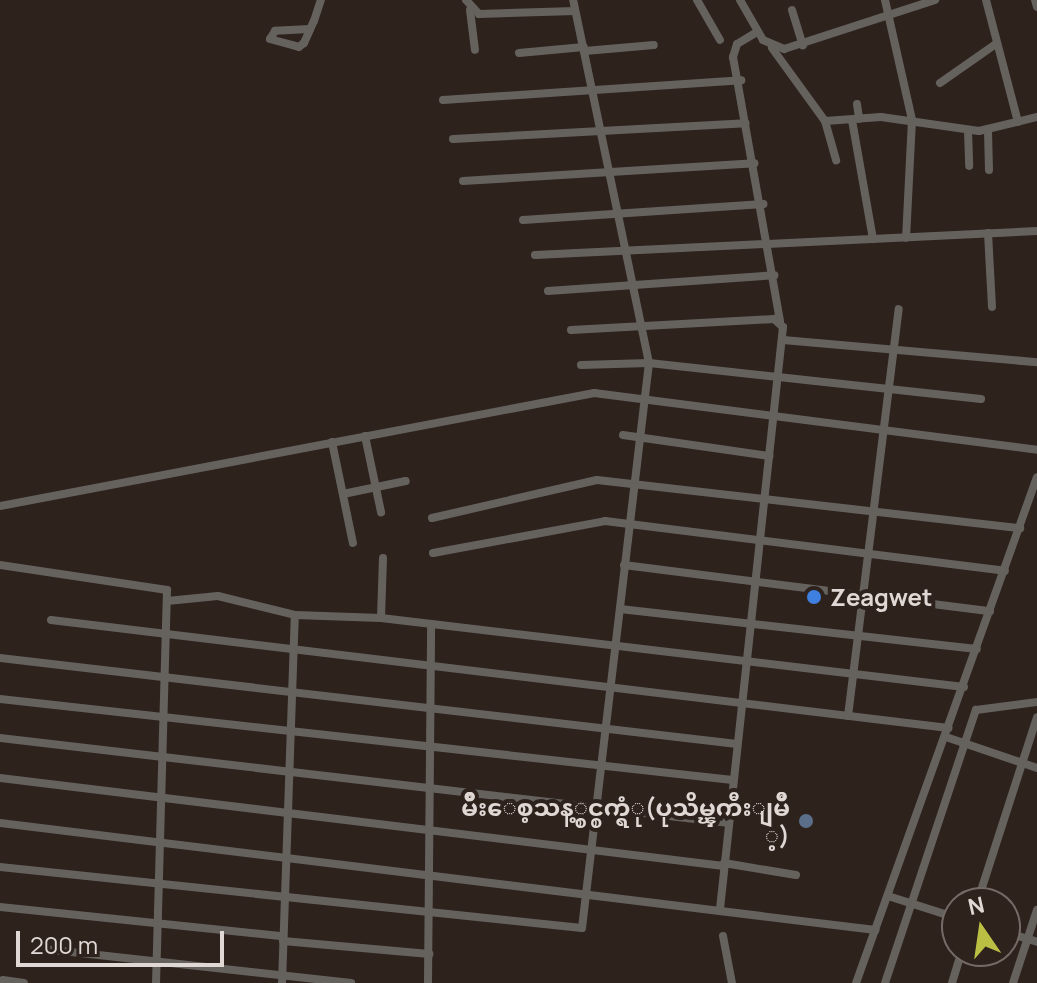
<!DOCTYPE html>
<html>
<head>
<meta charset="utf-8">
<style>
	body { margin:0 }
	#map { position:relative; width:1037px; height:983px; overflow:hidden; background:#2e221d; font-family:Manrope,"Noto Sans Myanmar",sans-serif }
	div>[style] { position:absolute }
	.minor>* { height:8px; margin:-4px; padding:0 4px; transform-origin:4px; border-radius:4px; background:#65625d }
	.dots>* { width:22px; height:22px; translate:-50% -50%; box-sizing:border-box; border:4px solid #2e221d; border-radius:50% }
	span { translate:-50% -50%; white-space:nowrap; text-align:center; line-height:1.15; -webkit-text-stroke:8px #2e221d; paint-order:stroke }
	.poi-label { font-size:24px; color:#e0d8d4; font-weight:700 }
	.left { translate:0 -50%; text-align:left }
	.right { translate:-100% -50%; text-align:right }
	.north { position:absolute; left:941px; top:887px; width:80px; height:80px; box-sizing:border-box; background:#2e221d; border:2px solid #756b66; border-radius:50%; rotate:347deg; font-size:22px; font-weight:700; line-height:32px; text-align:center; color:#e0d8d4 }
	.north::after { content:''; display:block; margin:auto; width:28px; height:36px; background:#bbc044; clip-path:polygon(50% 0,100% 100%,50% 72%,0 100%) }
	.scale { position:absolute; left:16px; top:931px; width:208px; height:36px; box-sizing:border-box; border:4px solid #e0d8d4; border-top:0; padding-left:10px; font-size:24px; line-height:28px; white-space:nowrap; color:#e0d8d4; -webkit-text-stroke:6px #2e221d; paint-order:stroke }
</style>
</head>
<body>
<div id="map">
	<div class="minor">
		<i style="left:466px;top:0;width:19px;rotate:47deg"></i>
		<i style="left:479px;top:14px;width:96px;rotate:-1.8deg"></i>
		<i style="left:697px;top:0;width:46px;rotate:60.1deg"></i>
		<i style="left:740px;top:0;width:46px;rotate:60.1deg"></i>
		<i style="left:763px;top:40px;width:23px;rotate:23deg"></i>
		<i style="left:784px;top:49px;width:159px;rotate:-18deg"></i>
		<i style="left:885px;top:0;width:123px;rotate:77.3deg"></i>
		<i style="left:912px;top:120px;width:118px;rotate:92.9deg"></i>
		<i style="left:986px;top:0;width:126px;rotate:75.3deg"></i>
		<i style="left:1035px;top:0;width:7px;rotate:74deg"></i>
		<i style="left:470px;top:10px;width:40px;rotate:82.9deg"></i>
		<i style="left:792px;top:10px;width:37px;rotate:73deg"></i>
		<i style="left:310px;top:29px;width:35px;rotate:177deg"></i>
		<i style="left:275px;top:31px;width:9px;rotate:122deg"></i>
		<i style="left:270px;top:39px;width:30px;rotate:15deg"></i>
		<i style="left:299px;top:47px;width:6px;rotate:-39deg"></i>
		<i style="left:304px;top:43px;width:24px;rotate:-66deg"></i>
		<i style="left:314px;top:21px;width:22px;rotate:-72deg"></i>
		<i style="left:757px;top:32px;width:23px;rotate:149deg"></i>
		<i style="left:737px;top:44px;width:14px;rotate:107deg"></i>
		<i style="left:733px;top:57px;width:268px;rotate:79.9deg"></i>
		<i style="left:772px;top:48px;width:90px;rotate:54deg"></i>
		<i style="left:825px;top:121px;width:56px;rotate:-4.1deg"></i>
		<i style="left:881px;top:117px;width:99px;rotate:8.1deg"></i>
		<i style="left:979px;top:131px;width:60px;rotate:-13.6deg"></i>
		<i style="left:585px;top:51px;width:69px;rotate:-5deg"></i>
		<i style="left:519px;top:53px;width:65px;rotate:-5.3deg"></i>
		<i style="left:940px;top:83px;width:68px;rotate:-34.9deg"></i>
		<i style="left:443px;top:100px;width:299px;rotate:-3.8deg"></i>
		<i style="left:857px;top:104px;width:15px;rotate:82deg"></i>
		<i style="left:852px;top:120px;width:121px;rotate:80deg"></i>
		<i style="left:825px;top:121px;width:41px;rotate:74.2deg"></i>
		<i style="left:988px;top:130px;width:40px;rotate:88.6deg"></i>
		<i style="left:968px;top:131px;width:35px;rotate:88deg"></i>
		<i style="left:453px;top:139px;width:293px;rotate:-3.1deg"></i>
		<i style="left:463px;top:181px;width:292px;rotate:-3.5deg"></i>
		<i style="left:523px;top:220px;width:241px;rotate:-3.8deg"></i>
		<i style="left:988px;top:233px;width:74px;rotate:86.9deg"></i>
		<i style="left:535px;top:255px;width:503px;rotate:-2.74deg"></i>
		<i style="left:548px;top:291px;width:227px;rotate:-4deg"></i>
		<i style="left:571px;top:330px;width:203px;rotate:-3.1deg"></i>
		<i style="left:774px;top:319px;width:12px;rotate:42deg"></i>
		<i style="left:783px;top:327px;width:585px;rotate:96.18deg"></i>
		<i style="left:783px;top:340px;width:255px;rotate:5deg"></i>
		<i style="left:581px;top:365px;width:68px;rotate:-1.7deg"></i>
		<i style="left:649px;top:363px;width:334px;rotate:6.2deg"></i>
		<i style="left:623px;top:435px;width:148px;rotate:8.2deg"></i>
		<i style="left:365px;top:436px;width:78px;rotate:78.1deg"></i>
		<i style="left:332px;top:442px;width:103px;rotate:78.3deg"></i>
		<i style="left:343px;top:494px;width:64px;rotate:-11.7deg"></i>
		<i style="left:0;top:506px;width:605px;rotate:-10.77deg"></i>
		<i style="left:594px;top:393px;width:447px;rotate:7.3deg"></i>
		<i style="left:432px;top:518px;width:169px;rotate:-13deg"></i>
		<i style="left:597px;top:480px;width:426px;rotate:6.5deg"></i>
		<i style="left:433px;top:553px;width:175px;rotate:-10.5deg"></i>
		<i style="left:605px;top:521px;width:403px;rotate:7.1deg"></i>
		<i style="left:0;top:565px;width:169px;rotate:8.5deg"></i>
		<i style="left:167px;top:590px;width:393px;rotate:91.6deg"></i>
		<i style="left:624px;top:565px;width:369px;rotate:7.2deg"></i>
		<i style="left:167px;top:601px;width:51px;rotate:-5.6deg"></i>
		<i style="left:218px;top:596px;width:79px;rotate:13.9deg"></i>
		<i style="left:295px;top:615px;width:86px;rotate:2deg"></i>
		<i style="left:381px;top:618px;width:587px;rotate:6.75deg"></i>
		<i style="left:620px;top:609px;width:359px;rotate:6.4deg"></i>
		<i style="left:381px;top:618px;width:60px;rotate:-88.1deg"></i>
		<i style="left:51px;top:620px;width:904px;rotate:6.86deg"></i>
		<i style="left:0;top:658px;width:742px;rotate:6.66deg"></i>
		<i style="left:0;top:699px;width:737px;rotate:6.31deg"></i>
		<i style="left:848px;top:716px;width:410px;rotate:-82.9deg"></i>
		<i style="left:946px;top:737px;width:96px;rotate:18.8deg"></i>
		<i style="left:0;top:738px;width:734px;rotate:6.65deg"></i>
		<i style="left:0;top:778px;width:729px;rotate:6.93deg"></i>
		<i style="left:0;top:823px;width:882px;rotate:6.97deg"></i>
		<i style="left:724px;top:863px;width:73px;rotate:9.5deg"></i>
		<i style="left:0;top:867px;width:585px;rotate:5.98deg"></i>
		<i style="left:582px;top:928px;width:569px;rotate:-83.24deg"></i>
		<i style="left:649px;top:363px;width:371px;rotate:-101.8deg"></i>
		<i style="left:888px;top:896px;width:72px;rotate:17.7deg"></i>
		<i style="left:977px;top:903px;width:195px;rotate:-72.1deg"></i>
		<i style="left:0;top:907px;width:284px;rotate:5.9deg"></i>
		<i style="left:1005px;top:932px;width:34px;rotate:17deg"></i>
		<i style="left:723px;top:936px;width:48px;rotate:79.2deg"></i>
		<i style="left:283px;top:941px;width:147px;rotate:5.1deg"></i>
		<i style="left:44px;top:949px;width:309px;rotate:6.3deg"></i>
		<i style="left:3px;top:980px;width:21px;rotate:8deg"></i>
		<i style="left:282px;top:983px;width:368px;rotate:-88deg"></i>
		<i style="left:428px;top:983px;width:359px;rotate:-89.5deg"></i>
		<i style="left:856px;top:983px;width:537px;rotate:-70.32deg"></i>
		<i style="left:885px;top:983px;width:288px;rotate:-71.6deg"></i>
		<i style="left:976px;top:710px;width:62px;rotate:-7.5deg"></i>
		<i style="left:952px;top:983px;width:34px;rotate:-73deg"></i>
		<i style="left:1013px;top:983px;width:77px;rotate:-71.8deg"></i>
	</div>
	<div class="dots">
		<i style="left:814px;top:597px;background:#3f7fe0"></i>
		<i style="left:806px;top:821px;background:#5c6f8a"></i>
	</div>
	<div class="poi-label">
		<span class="left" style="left:830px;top:597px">Zeagwet</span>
		<span class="right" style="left:790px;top:821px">မ်ိဳးေစ့သန့္စင္စက္ရံု(ပုသိမ္ၾကီးျမိဳ<br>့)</span>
	</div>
	<div class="north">N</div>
	<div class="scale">200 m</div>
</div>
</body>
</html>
